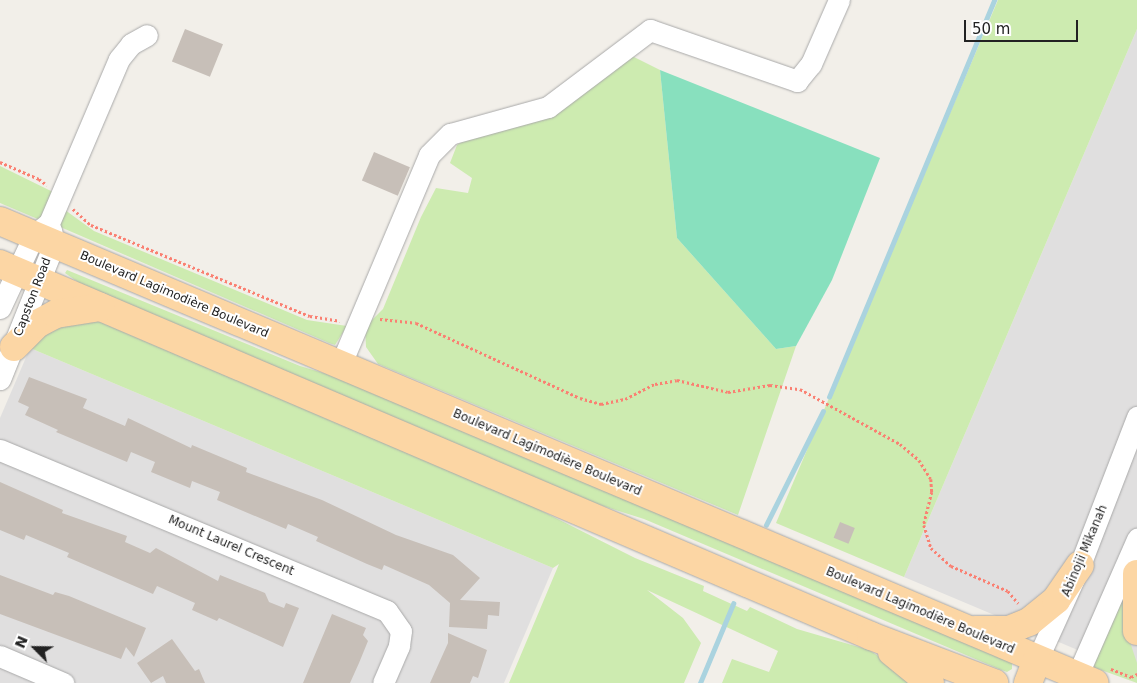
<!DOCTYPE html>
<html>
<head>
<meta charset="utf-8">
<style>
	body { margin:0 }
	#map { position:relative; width:1137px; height:683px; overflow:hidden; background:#f2efe9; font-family:"DejaVu Sans",sans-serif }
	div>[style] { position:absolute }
	.residential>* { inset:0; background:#e0dfdf }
	.grass>* { inset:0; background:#cdebb0 }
	.pitch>* { inset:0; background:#88e0be }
	.stream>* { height:4.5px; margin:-2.25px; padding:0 2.25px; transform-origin:2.25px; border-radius:2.25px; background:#aad3df }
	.building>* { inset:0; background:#c7bfb8; transform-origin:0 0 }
	.path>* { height:2.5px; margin-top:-1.25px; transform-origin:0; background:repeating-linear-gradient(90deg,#fa8072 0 2.5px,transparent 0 5px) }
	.roads { filter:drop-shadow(0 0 1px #a9a9a9) drop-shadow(0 0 1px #a9a9a9) }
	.minor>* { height:21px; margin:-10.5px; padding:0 10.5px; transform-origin:10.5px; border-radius:10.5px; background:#fff }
	.major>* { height:28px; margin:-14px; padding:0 14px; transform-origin:14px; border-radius:14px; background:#fcd6a4 }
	span { translate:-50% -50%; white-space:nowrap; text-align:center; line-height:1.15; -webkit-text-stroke:4px #fff; paint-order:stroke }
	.street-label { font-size:12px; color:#222 }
	.north { position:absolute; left:10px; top:623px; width:50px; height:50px; -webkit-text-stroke:4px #fff; paint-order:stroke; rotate:293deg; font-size:14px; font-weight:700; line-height:20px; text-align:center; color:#222 }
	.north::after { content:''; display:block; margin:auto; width:18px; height:22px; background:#222; clip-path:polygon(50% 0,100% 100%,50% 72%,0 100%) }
	.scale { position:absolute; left:964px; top:20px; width:114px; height:22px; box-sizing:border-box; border:2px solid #222; border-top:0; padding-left:6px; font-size:15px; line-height:18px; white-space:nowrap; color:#222; -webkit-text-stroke:4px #fff; paint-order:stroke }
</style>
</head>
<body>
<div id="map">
	<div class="residential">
		<i style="clip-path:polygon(1137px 29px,1137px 675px,904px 577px)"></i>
		<i style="clip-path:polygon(30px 348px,553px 568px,504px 683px,0 683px,0 418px)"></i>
	</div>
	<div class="grass">
		<i style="clip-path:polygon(998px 0,1137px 0,1137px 29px,904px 577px,776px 523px)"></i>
		<i style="clip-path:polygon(630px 55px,660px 70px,677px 238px,776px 349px,796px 346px,738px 515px,378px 364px,366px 347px,365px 327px,383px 309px,421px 217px,436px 188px,468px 193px,472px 178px,450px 163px,457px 145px,473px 134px,567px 106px,612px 73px)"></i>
		<i style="clip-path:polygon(0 166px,53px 192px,40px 220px,0 203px)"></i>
		<i style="clip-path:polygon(65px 210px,94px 231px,307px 320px,347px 326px,335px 345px,329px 343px,58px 226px)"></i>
		<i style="clip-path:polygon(67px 270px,300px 366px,350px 381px,1012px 661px,1012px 669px,1007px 672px,999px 669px,644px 519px,584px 500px,85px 287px,65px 273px)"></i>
		<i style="clip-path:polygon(91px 318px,534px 507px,635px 558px,704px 586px,703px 591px,747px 611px,750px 607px,797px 629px,869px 650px,920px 683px,722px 683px,732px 659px,769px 672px,778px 651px,647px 590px,683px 618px,701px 643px,684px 683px,509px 683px,559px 564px,553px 568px,30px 348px,41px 332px)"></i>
		<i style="clip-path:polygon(1125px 591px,1127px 633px,1137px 663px,1137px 683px,1090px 666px)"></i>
	</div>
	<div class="pitch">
		<i style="clip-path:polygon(660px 70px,880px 158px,832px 280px,796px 346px,776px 349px,677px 238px)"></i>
	</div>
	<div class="stream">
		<i style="left:829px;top:397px;width:430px;rotate:-67.4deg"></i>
		<i style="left:766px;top:525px;width:127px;rotate:-63.4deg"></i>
		<i style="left:700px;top:683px;width:86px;rotate:-67.3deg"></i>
	</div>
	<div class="building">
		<i style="left:185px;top:29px;width:41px;height:35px;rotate:22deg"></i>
		<i style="left:374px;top:152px;width:39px;height:31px;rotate:23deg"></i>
		<i style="clip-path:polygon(29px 377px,87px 399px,83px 408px,125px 426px,128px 418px,191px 448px,192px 445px,247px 468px,246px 472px,322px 500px,396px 535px,453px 555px,480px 578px,460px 600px,500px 602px,499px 616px,488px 615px,487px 629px,449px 627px,450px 603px,429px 585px,384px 565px,382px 570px,367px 564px,316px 541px,318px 537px,288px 524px,286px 529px,217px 500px,220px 492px,192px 481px,190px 488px,151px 472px,155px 462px,131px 452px,127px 462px,56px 432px,58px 430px,25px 415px,29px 407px,18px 402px)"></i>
		<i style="clip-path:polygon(0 482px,63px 510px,62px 513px,127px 536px,125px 542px,150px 553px,156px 548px,218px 581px,220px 575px,265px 593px,269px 602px,284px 608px,286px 603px,299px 608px,283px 647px,219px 618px,217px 621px,192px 610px,195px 603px,157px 586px,153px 594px,67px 557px,69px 553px,26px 535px,24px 540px,0 530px)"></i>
		<i style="left:840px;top:522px;width:16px;height:17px;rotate:22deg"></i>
		<i style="clip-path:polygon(0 575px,53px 595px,55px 592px,69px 596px,146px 628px,134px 657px,126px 647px,121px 659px,0 614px)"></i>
		<i style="clip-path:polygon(332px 614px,366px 628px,363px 635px,368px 641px,359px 663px,350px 683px,303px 683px)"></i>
		<i style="clip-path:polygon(448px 633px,487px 650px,478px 678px,473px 676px,470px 683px,430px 683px,448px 643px)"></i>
		<i style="clip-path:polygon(172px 639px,195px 671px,199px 669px,205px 683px,166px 683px,163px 676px,151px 683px,137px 663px)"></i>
	</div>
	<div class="path">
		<i style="left:0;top:162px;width:43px;rotate:23.6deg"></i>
		<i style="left:39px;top:179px;width:10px;rotate:37deg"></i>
		<i style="left:73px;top:209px;width:24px;rotate:42deg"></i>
		<i style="left:91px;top:225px;width:237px;rotate:22.6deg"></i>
		<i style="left:310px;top:316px;width:30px;rotate:9deg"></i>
		<i style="left:380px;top:319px;width:36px;rotate:6deg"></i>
		<i style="left:416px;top:323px;width:180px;rotate:24.6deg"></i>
		<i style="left:580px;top:398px;width:22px;rotate:16deg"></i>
		<i style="left:601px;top:404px;width:25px;rotate:-12deg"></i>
		<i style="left:625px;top:399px;width:34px;rotate:-27deg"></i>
		<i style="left:655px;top:384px;width:22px;rotate:-10deg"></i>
		<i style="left:677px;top:380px;width:52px;rotate:13.2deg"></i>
		<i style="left:728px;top:392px;width:43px;rotate:-9.5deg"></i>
		<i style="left:770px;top:385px;width:30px;rotate:8deg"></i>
		<i style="left:800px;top:389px;width:114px;rotate:28.8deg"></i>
		<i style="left:900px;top:444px;width:25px;rotate:40deg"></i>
		<i style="left:919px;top:460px;width:22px;rotate:58deg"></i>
		<i style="left:931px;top:479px;width:13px;rotate:86deg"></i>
		<i style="left:932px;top:492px;width:34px;rotate:104deg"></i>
		<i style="left:924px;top:525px;width:24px;rotate:73deg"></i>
		<i style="left:931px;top:548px;width:27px;rotate:42deg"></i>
		<i style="left:951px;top:566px;width:62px;rotate:23.7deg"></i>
		<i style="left:1008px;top:591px;width:16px;rotate:50deg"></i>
		<i style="left:1111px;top:669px;width:22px;rotate:22deg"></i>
		<i style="left:1131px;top:677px;width:7px;rotate:-27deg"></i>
	</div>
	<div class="roads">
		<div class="minor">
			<i style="left:0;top:308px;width:81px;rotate:-65deg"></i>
			<i style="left:34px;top:235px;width:19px;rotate:-39deg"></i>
			<i style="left:49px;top:223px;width:178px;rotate:-66.9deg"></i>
			<i style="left:119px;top:59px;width:19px;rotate:-51deg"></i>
			<i style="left:131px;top:44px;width:18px;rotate:-29deg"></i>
			<i style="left:340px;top:366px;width:229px;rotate:-67.1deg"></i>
			<i style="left:429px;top:155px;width:30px;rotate:-45deg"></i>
			<i style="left:450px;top:134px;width:102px;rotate:-15.4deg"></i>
			<i style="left:548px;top:107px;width:128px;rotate:-37deg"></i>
			<i style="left:650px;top:30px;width:156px;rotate:19.1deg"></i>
			<i style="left:797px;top:81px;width:22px;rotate:-51deg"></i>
			<i style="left:811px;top:64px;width:70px;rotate:-66.4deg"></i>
			<i style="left:0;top:379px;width:145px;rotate:-68.2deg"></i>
			<i style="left:54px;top:244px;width:14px;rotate:-102deg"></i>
			<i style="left:0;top:450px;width:419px;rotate:22.6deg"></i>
			<i style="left:387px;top:611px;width:24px;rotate:55deg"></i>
			<i style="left:401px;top:631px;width:15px;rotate:98deg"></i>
			<i style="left:399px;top:646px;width:40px;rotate:113.4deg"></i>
			<i style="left:0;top:656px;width:69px;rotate:23.2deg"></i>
			<i style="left:1037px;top:660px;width:104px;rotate:-65.6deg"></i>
			<i style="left:1080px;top:565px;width:159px;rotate:-68.9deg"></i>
			<i style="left:1077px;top:676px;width:150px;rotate:-66.3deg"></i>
		</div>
		<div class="major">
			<i style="left:0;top:221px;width:1188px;rotate:22.88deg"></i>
			<i style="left:0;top:264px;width:947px;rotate:23.13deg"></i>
			<i style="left:871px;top:636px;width:132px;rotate:20.9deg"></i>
			<i style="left:14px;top:347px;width:33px;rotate:-45deg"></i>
			<i style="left:37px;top:324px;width:21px;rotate:-28deg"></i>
			<i style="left:56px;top:314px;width:45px;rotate:-9deg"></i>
			<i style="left:1137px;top:574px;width:57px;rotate:90deg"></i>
			<i style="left:975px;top:630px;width:34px"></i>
			<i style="left:1009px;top:630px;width:22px;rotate:-22deg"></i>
			<i style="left:1029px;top:622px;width:35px;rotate:-39deg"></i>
			<i style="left:1056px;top:600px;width:42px;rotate:-55.6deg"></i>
			<i style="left:892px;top:652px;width:49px;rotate:39.2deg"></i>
			<i style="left:1028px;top:683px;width:25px;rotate:-69deg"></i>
		</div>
	</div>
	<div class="street-label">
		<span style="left:174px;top:295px;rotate:23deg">Boulevard Lagimodière Boulevard</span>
		<span style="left:33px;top:297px;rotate:-69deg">Capston Road</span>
		<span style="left:547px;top:453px;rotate:23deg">Boulevard Lagimodière Boulevard</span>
		<span style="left:231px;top:546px;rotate:23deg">Mount Laurel Crescent</span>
		<span style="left:1085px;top:551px;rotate:-67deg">Abinojii Mikanah</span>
		<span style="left:920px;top:611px;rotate:23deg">Boulevard Lagimodière Boulevard</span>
	</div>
	<div class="north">N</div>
	<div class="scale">50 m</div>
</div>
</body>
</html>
